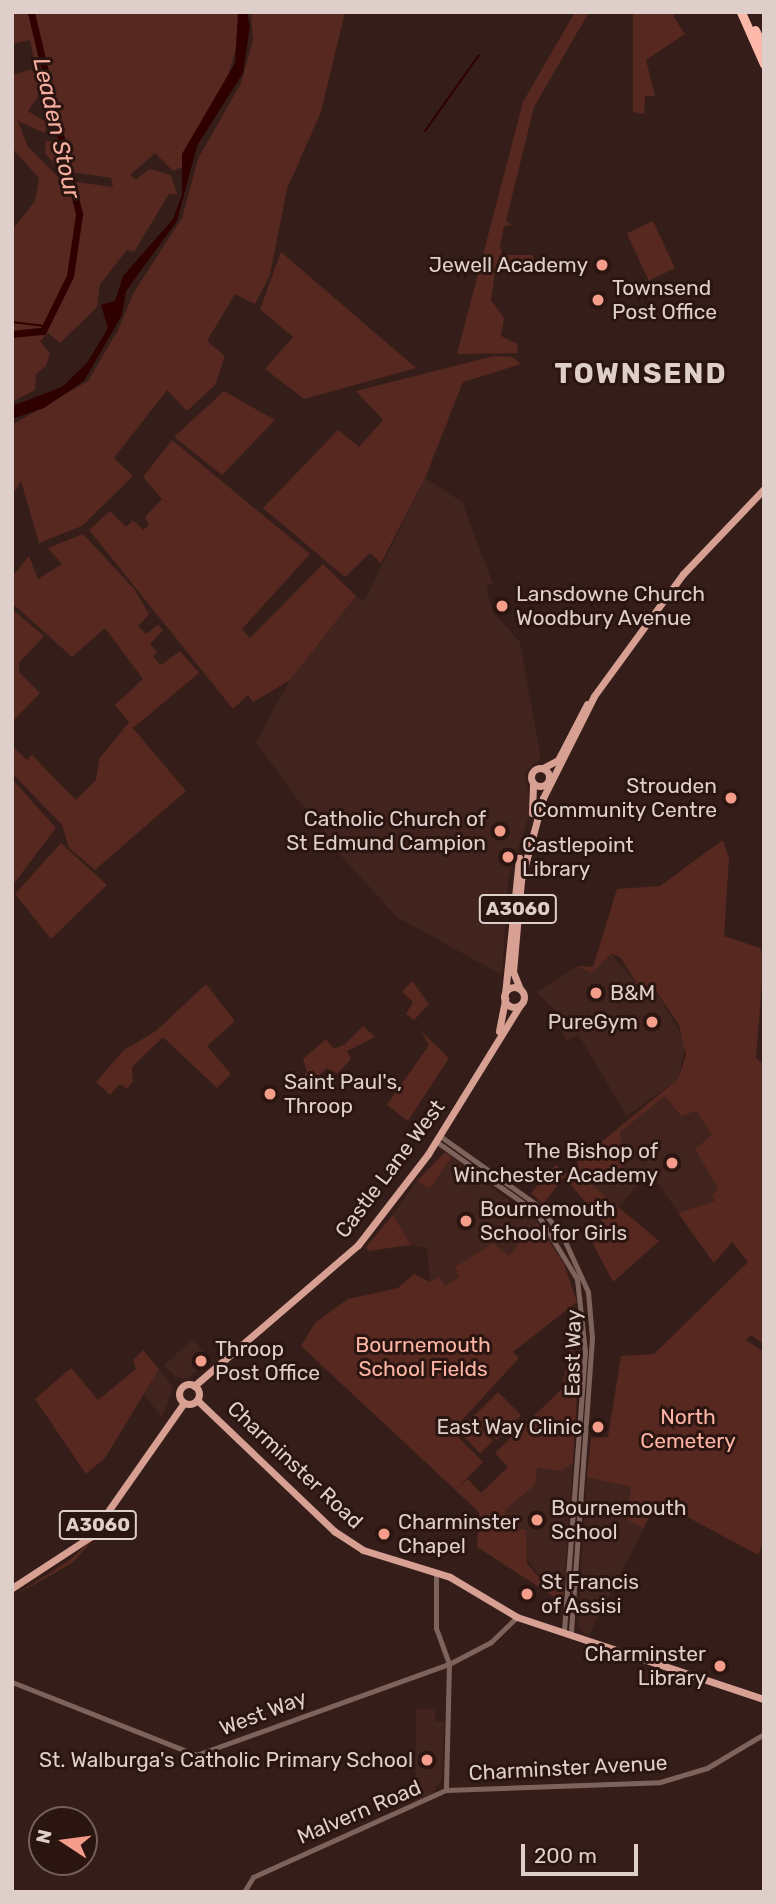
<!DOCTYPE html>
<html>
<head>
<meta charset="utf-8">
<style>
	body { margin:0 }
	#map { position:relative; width:776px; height:1904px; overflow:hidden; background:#351e19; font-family:Rubik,sans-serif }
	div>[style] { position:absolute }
	.built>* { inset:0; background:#42241f }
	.green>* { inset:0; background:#56281f; transform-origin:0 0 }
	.water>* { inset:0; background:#2e0000 }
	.stream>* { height:2px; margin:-1px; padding:0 1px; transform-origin:1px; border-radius:1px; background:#2e0000 }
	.river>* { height:7px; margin:-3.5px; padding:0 3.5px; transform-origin:3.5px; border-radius:3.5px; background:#2e0000 }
	.minor>* { height:5px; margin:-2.5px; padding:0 2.5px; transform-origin:2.5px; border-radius:2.5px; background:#7e635d }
	.major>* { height:7px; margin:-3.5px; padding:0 3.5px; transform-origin:3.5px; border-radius:3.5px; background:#d8a093 }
	.major>.ring { margin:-3.5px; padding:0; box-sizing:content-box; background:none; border:7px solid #d8a093; border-radius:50% }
	.highway>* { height:9px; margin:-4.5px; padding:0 4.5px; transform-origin:4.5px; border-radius:4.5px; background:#fcb8a9 }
	.dots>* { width:19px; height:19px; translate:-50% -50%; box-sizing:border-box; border:4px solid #2b1510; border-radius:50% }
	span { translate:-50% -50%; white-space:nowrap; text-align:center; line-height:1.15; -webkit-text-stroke:6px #2b1510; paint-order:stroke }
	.shield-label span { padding:2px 5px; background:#2b1510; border:2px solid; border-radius:5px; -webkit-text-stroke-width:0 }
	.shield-label { font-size:19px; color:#dfcfcb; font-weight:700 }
	.poi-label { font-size:21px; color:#dfcfcb }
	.right { translate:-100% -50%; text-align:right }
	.left { translate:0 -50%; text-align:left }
	.street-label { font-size:21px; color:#dfcfcb }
	.park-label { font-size:21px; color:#feb4a5 }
	.water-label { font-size:23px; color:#f8af9f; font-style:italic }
	.district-label { font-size:28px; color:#dfcfcb; font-weight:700; letter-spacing:2px }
	.frame { position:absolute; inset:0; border:14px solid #dfcfcb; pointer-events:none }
	.north { position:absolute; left:28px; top:1806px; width:70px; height:70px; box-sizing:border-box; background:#2b1510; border:2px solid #735f5b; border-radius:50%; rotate:283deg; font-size:19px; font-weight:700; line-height:28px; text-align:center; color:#dfcfcb }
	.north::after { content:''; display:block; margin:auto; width:24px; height:32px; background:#f49d8b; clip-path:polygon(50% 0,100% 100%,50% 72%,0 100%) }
	.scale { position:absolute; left:521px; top:1844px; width:117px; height:32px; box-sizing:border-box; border:4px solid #dfcfcb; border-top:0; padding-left:9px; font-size:21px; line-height:24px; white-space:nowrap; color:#dfcfcb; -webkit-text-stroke:5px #2b1510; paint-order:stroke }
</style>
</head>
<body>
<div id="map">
	<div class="built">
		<i style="clip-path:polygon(425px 478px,462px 502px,493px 584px,486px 586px,493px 613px,520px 642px,541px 759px,525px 772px,531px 810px,508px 879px,502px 975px,397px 917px,333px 847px,322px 827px,322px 811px,318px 819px,301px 804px,256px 742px,290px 680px,356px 596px,364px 602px)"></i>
		<i style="clip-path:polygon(611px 954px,637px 984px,654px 988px,686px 1043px,678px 1079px,627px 1116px,578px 1034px,566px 1041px,558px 1025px,565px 1020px,537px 992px,577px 966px,592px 972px)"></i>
		<i style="clip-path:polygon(707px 1071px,732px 1241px,714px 1263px,650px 1172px,618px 1207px,573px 1169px,668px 1091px)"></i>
		<i style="clip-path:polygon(452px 1157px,537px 1222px,509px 1256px,493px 1244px,455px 1267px,459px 1277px,445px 1286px,430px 1282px,427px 1248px,411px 1245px,393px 1215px,417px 1181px,431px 1189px)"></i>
		<i style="clip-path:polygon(193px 1339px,211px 1360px,186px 1379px,176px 1377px,164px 1365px)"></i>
		<i style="clip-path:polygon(159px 1369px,173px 1387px,162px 1418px,144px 1394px)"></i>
		<i style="clip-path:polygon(573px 1463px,564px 1590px,548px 1587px,504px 1527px,506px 1509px,537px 1468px,562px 1471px)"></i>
		<i style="clip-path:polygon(587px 1477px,613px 1478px,658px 1501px,588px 1637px,578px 1626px)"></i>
		<i style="clip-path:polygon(416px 1709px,435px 1709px,435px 1721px,444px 1722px,442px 1778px,430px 1798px,415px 1805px)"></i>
	</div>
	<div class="green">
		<i style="clip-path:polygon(evenodd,12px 12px,238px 12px,240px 34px,225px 87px,182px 154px,184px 166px,173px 171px,155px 153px,130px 175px,136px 179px,150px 169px,171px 175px,177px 194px,169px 194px,134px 252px,127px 250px,100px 284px,97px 307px,60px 343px,48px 333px,40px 341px,50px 353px,46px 366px,36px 374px,35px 390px,12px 402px,12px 230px,35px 201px,39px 178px,12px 148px,12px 75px,36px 68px,30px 40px,12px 44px,12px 12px,49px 80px,61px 126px,58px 141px,46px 141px,45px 153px,59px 170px,111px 178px,113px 187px,61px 180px,28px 147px,18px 121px,44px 133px,49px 124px,28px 111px,49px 80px)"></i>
		<i style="clip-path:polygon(251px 12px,345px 12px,321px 112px,287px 189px,270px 275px,255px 304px,235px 294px,207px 341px,225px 356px,215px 385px,187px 411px,167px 390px,114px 458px,133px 476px,82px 526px,39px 543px,21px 481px,12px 495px,12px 425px,88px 381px,118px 330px,134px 292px,182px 218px,198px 159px,241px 83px,253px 40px)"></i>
		<i style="clip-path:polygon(575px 12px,589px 12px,534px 107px,506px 221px,512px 225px,504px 226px,500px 246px,502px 255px,533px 255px,535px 263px,496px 264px,491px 300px,504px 318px,501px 336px,517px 344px,518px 353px,457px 354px,523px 102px)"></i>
		<i style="clip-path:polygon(633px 12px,678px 12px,673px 16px,685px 34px,646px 60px,655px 96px,645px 96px,644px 114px,633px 112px)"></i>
		<i style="left:653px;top:221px;width:52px;height:29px;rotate:65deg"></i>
		<i style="clip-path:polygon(281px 252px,416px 368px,304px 399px,265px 369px,293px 337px,260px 309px)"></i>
		<i style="clip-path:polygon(494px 356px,513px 357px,521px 364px,463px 382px,425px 478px,381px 563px,370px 553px,345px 577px,263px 508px,338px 430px,359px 447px,383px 420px,356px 391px)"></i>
		<i style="clip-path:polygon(224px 391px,275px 420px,222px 475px,174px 437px)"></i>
		<i style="clip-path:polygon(172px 440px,310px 554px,242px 629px,250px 638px,323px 564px,356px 596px,290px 680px,253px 702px,248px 695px,233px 709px,89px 530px,110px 511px,126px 527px,133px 520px,143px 530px,149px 525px,145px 517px,162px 499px,143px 477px)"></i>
		<i style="clip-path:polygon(83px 534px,135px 590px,149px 614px,138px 626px,146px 634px,158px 625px,163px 630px,150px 644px,157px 652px,153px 657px,161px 665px,180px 651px,199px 673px,133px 728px,186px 791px,95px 870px,69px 848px,62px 825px,12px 773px,12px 746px,27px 760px,32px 755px,76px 800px,96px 780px,99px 759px,129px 722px,115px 705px,143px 679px,105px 628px,72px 657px,12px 603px,12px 577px,29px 556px,38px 579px,62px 564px,48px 548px)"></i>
		<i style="clip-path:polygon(12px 609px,44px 636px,19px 663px,19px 672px,40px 693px,12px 722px)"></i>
		<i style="clip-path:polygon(12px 779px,56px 828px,12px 886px)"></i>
		<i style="clip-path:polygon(723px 840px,729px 859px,724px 936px,760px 948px,764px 957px,756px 1058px,764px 1065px,764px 1344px,751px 1335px,746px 1340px,764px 1352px,764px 1539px,758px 1555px,658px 1501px,643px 1528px,628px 1520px,631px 1487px,587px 1477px,591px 1438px,608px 1437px,621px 1356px,654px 1354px,748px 1262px,732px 1242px,714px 1263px,678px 1213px,715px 1201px,712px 1194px,719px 1190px,695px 1149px,712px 1135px,696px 1111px,681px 1116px,665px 1096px,620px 1132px,623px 1166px,595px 1185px,579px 1170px,577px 1162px,678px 1079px,686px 1055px,679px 1025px,654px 988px,637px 984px,620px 957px,611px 954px,592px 973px,577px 966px,593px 967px,617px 889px,660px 886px)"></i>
		<i style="clip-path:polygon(61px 843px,107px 885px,51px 939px,15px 894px)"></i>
		<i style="clip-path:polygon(412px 981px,429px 1004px,414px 1020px,406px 1014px,413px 1002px,402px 992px)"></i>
		<i style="clip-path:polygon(206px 984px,235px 1021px,207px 1046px,231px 1074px,217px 1088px,163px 1037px,132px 1067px,133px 1082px,127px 1089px,120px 1084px,110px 1095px,96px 1082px,124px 1050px,156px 1031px)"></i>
		<i style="clip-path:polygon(363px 1026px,375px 1037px,347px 1051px,351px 1059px,337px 1074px,327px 1068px,300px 1093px,294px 1088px,307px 1072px,303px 1059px,326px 1039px,334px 1049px,345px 1044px)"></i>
		<i style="clip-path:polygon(421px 1031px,449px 1058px,408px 1121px,387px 1105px,429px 1045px)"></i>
		<i style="clip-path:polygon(445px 1152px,452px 1157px,430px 1189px,417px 1181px)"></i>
		<i style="clip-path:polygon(556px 1165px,565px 1174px,573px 1169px,659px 1241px,613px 1282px,592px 1242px,608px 1228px,564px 1177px,543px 1204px,531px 1193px)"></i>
		<i style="clip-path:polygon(393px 1215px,411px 1245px,368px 1251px,366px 1247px)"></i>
		<i style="clip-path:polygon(537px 1222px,564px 1264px,577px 1302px,513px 1352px,519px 1358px,452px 1431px,483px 1462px,457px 1488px,468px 1479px,481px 1493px,508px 1467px,495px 1453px,562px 1389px,570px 1347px,579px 1359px,573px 1463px,562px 1471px,537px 1468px,535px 1485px,506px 1509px,504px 1527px,526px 1530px,527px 1564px,548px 1587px,564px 1590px,562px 1602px,477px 1547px,479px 1512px,301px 1346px,315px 1323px,348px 1299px,398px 1288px,414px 1274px,430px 1282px,439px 1277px,445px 1286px,459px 1277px,455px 1267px,493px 1243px,509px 1256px)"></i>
		<i style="clip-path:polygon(143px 1350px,159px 1369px,105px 1458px,86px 1474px,35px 1399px,71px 1368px,98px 1400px,136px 1369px,133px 1360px)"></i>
		<i style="left:498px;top:1392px;width:33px;height:35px;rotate:45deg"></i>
		<i style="left:471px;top:1418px;width:32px;height:18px;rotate:46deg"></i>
		<i style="clip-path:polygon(109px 1523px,72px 1563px,12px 1597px,71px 1559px)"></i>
	</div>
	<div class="water">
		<i style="clip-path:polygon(238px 12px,247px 12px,250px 26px,243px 73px,197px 146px,177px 221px,126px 291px,122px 315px,84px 381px,44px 408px,12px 419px,12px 406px,62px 387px,87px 363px,108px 328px,101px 305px,115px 301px,123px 276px,173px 219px,182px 195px,182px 154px,235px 63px)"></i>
	</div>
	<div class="stream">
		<i style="left:425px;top:131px;width:93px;rotate:-54.6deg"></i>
		<i style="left:12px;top:322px;width:33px;rotate:7deg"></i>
	</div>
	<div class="river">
		<i style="left:12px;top:334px;width:31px;rotate:-6deg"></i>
		<i style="left:43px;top:331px;width:61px;rotate:-63.9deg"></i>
		<i style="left:70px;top:276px;width:63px;rotate:-81.7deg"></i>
		<i style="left:79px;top:214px;width:208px;rotate:-103.4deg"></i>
	</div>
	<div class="minor">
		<i style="left:440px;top:1136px;width:123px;rotate:35.4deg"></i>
		<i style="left:540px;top:1207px;width:40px;rotate:53deg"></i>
		<i style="left:564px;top:1239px;width:58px;rotate:65.6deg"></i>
		<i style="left:588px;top:1292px;width:46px;rotate:85deg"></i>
		<i style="left:592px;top:1338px;width:297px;rotate:94.1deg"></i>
		<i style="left:437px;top:1142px;width:121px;rotate:35.3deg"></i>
		<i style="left:536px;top:1212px;width:79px;rotate:58.5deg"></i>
		<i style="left:577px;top:1279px;width:72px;rotate:83.7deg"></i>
		<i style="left:585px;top:1351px;width:281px;rotate:94.3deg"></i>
		<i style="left:436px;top:1573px;width:55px;rotate:90deg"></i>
		<i style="left:436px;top:1628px;width:38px;rotate:70deg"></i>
		<i style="left:449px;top:1664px;width:126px;rotate:91.4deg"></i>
		<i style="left:12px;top:1682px;width:198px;rotate:21.6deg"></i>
		<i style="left:196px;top:1755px;width:269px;rotate:-19.8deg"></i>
		<i style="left:449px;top:1664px;width:47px;rotate:-27.6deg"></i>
		<i style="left:491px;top:1642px;width:36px;rotate:-44deg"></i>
		<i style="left:244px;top:1892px;width:17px;rotate:-59deg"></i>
		<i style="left:253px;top:1877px;width:212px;rotate:-24.3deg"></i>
		<i style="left:446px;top:1790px;width:214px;rotate:-2.1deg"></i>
		<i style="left:660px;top:1782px;width:49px;rotate:-16.6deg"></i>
		<i style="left:707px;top:1768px;width:66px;rotate:-30.8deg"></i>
	</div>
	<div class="major">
		<i class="ring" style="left:531px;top:768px;width:11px;height:11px"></i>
		<i style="left:543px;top:768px;width:17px;rotate:-28deg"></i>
		<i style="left:558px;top:760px;width:63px;rotate:-62.6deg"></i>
		<i style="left:532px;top:813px;width:30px;rotate:-88deg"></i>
		<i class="ring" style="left:504px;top:987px;width:13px;height:13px"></i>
		<i style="left:520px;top:989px;width:18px;rotate:-112deg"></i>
		<i style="left:513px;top:972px;width:92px;rotate:-85deg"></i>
		<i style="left:521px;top:880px;width:85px;rotate:-75deg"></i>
		<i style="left:543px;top:798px;width:114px;rotate:-63.4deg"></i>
		<i style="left:594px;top:696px;width:151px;rotate:-53.9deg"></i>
		<i style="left:683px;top:574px;width:117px;rotate:-46.4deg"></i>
		<i style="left:505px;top:994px;width:137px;rotate:-84.1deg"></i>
		<i style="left:499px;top:1031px;width:33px;rotate:-79deg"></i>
		<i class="ring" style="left:179px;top:1384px;width:13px;height:13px"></i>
		<i style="left:194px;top:1386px;width:216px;rotate:-40.7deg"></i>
		<i style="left:358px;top:1245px;width:115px;rotate:-52.4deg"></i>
		<i style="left:428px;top:1154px;width:175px;rotate:-58.3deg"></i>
		<i style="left:197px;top:1400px;width:190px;rotate:43.7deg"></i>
		<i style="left:334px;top:1531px;width:35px;rotate:33deg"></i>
		<i style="left:363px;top:1550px;width:91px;rotate:17.2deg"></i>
		<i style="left:450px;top:1577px;width:78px;rotate:30.8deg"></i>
		<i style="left:517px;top:1617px;width:260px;rotate:18.4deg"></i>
		<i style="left:12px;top:1588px;width:93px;rotate:-33.2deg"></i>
		<i style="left:90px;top:1537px;width:164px;rotate:-55deg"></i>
	</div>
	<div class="highway">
		<i style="left:741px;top:12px;width:57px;rotate:66.1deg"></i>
		<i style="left:755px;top:30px;width:21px;rotate:65deg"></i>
	</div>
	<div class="dots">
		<i style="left:602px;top:265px;background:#f49d8b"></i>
		<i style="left:598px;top:300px;background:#f49d8b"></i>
		<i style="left:502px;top:606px;background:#f49d8b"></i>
		<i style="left:731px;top:798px;background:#f49d8b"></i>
		<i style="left:500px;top:831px;background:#f49d8b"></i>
		<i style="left:508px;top:857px;background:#f49d8b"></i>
		<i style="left:596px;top:993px;background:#f49d8b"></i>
		<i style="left:652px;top:1022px;background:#f49d8b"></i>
		<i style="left:270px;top:1094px;background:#f49d8b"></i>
		<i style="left:672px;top:1163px;background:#f49d8b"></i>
		<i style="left:466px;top:1221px;background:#f49d8b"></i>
		<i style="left:201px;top:1361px;background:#f49d8b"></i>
		<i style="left:598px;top:1427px;background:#f49d8b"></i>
		<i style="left:537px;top:1520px;background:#f49d8b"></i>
		<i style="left:384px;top:1534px;background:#f49d8b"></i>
		<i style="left:527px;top:1594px;background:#f49d8b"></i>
		<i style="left:720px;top:1666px;background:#f49d8b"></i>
		<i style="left:427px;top:1760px;background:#f49d8b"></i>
	</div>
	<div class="shield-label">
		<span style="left:518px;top:909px">A3060</span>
		<span style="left:98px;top:1525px">A3060</span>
	</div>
	<div class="poi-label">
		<span class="right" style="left:588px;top:265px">Jewell Academy</span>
		<span class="left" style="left:612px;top:300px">Townsend<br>Post Office</span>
		<span class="left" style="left:516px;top:606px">Lansdowne Church<br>Woodbury Avenue</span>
		<span class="right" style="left:717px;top:798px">Strouden<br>Community Centre</span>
		<span class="right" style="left:486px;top:831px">Catholic Church of<br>St Edmund Campion</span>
		<span class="left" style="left:522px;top:857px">Castlepoint<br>Library</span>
		<span class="left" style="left:610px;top:993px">B&amp;M</span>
		<span class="right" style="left:638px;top:1022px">PureGym</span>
		<span class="left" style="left:284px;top:1094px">Saint Paul's,<br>Throop</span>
		<span class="right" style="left:658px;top:1163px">The Bishop of<br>Winchester Academy</span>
		<span class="left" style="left:480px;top:1221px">Bournemouth<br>School for Girls</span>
		<span class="left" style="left:215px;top:1361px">Throop<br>Post Office</span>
		<span class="right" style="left:582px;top:1427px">East Way Clinic</span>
		<span class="left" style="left:551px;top:1520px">Bournemouth<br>School</span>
		<span class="left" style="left:398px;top:1534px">Charminster<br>Chapel</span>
		<span class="left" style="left:541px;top:1594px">St Francis<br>of Assisi</span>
		<span class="right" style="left:706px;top:1666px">Charminster<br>Library</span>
		<span class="right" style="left:413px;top:1760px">St. Walburga's Catholic Primary School</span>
	</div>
	<div class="street-label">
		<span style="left:390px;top:1169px;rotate:-53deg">Castle Lane West</span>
		<span style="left:573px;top:1353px;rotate:-89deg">East Way</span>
		<span style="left:295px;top:1465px;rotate:43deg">Charminster Road</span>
		<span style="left:263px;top:1713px;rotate:-21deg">West Way</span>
		<span style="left:568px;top:1768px;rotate:-3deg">Charminster Avenue</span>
		<span style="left:359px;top:1812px;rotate:-23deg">Malvern Road</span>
	</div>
	<div class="park-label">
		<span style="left:423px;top:1357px">Bournemouth<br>School Fields</span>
		<span style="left:688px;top:1429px">North<br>Cemetery</span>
	</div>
	<div class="water-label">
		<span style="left:57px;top:128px;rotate:77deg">Leaden Stour</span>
	</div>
	<div class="district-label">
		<span style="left:641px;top:374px">TOWNSEND</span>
	</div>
	<div class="frame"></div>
	<div class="north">N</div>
	<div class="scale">200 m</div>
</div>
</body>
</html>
